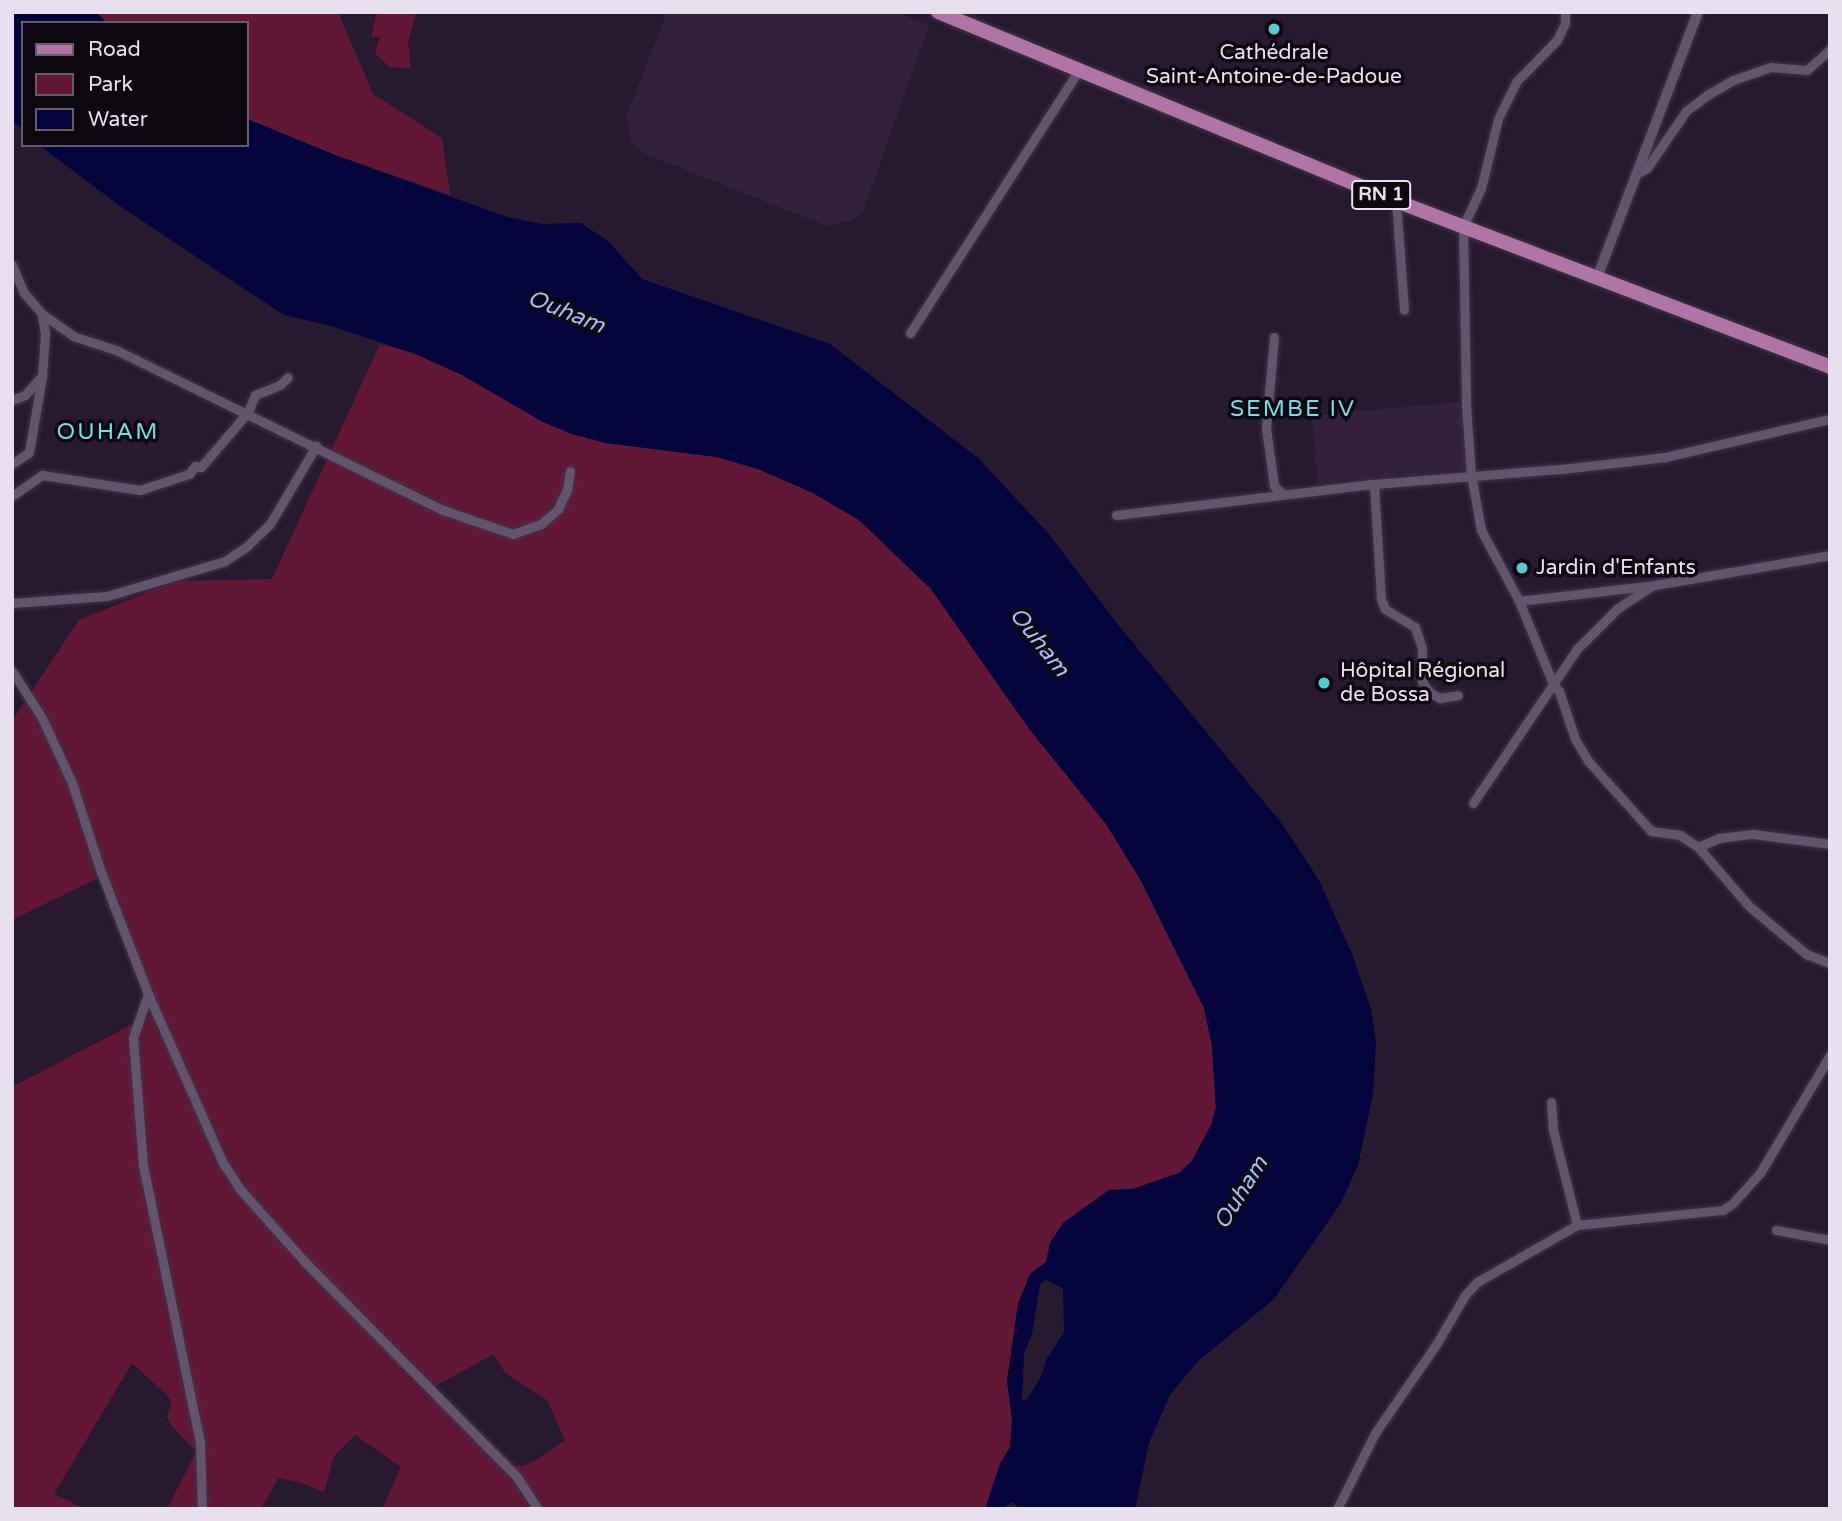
<!DOCTYPE html>
<html>
<head>
<meta charset="utf-8">
<style>
	body { margin:0 }
	#map { position:relative; width:1842px; height:1521px; overflow:hidden; background:#27192f; font-family:"Varela Round",sans-serif }
	div>[style] { position:absolute }
	.built>* { inset:0; background:#32203c; transform-origin:0 0 }
	.green>* { inset:0; background:#631737 }
	.water>* { inset:0; background:#02043b }
	.roads { filter:drop-shadow(0 0 2px #403446) drop-shadow(0 0 2px #403446) }
	.minor>* { height:9px; margin:-4.5px; padding:0 4.5px; transform-origin:4.5px; border-radius:4.5px; background:#63536c }
	.tertiary>* { height:10px; margin:-5px; padding:0 5px; transform-origin:5px; border-radius:5px; background:#63536c }
	.primary>* { height:14px; margin:-7px; padding:0 7px; transform-origin:7px; border-radius:7px; background:#af75a6 }
	.dots>* { width:19px; height:19px; translate:-50% -50%; box-sizing:border-box; border:4px solid #0d0710; border-radius:50% }
	span { translate:-50% -50%; white-space:nowrap; text-align:center; line-height:1.15; -webkit-text-stroke:7px #0d0710; paint-order:stroke }
	.shield-label span { padding:2px 5px; background:#0d0710; border:2px solid; border-radius:5px; -webkit-text-stroke-width:0 }
	.shield-label { font-size:19px; color:#e9e0ef; font-weight:700 }
	.poi-label { font-size:21px; color:#e9e0ef }
	.left { translate:0 -50%; text-align:left }
	.water-label { font-size:23px; color:#a3bdfd; font-style:italic }
	.neighbourhood-label { font-size:23px; color:#72dfe2; letter-spacing:2px }
	.frame { position:absolute; inset:0; border:14px solid #e9e0ef; pointer-events:none }
	.legend { position:absolute; left:21px; top:21px; width:228px; height:126px; box-sizing:border-box; background:#0d0710; border:2px solid #655e69; margin:0; padding:9px 12px; list-style:none; font-size:21px; color:#e9e0ef }
	.legend li { display:flex; align-items:center; gap:14px; height:35px }
	.legend b { width:35px; border:2px solid #655e69 }
</style>
</head>
<body>
<div id="map">
	<div class="built">
		<i style="clip-path:polygon(667px 12px,895px 12px,929px 25px,863px 212px,851px 220px,827px 226px,643px 153px,630px 141px,627px 115px)"></i>
		<i style="left:1461px;top:402px;width:68px;height:150px;rotate:85deg"></i>
	</div>
	<div class="green">
		<i style="clip-path:polygon(96px 12px,338px 12px,373px 94px,442px 138px,450px 195px,335px 155px,247px 119px,247px 23px,107px 23px)"></i>
		<i style="clip-path:polygon(377px 12px,416px 12px,408px 43px,411px 69px,390px 67px,375px 54px,380px 36px,371px 38px)"></i>
		<i style="clip-path:polygon(evenodd,380px 344px,413px 353px,462px 375px,543px 422px,572px 434px,606px 443px,716px 457px,758px 469px,813px 493px,859px 520px,931px 589px,1030px 730px,1106px 824px,1141px 881px,1204px 1008px,1212px 1046px,1216px 1108px,1211px 1125px,1192px 1161px,1179px 1173px,1133px 1189px,1109px 1190px,1063px 1223px,1050px 1243px,1046px 1262px,1030px 1274px,1018px 1304px,1007px 1381px,1012px 1420px,1010px 1447px,1000px 1464px,985px 1509px,382px 1509px,401px 1467px,355px 1435px,334px 1456px,324px 1492px,299px 1482px,278px 1478px,261px 1509px,167px 1509px,196px 1452px,170px 1424px,167px 1417px,171px 1403px,168px 1396px,132px 1363px,54px 1494px,86px 1509px,12px 1509px,12px 1087px,154px 1013px,100px 877px,12px 920px,12px 721px,79px 620px,176px 581px,272px 579px,380px 344px,494px 1354px,505px 1373px,547px 1400px,565px 1440px,535px 1461px,521px 1466px,515px 1466px,432px 1388px,494px 1354px)"></i>
	</div>
	<div class="water">
		<i style="clip-path:polygon(12px 12px,96px 12px,107px 23px,23px 23px,23px 130px,12px 120px)"></i>
		<i style="clip-path:polygon(evenodd,247px 119px,335px 155px,507px 217px,542px 224px,581px 223px,609px 242px,642px 279px,830px 344px,978px 458px,1048px 533px,1119px 626px,1282px 824px,1319px 880px,1352px 954px,1371px 1009px,1376px 1042px,1373px 1094px,1358px 1165px,1341px 1203px,1274px 1299px,1198px 1361px,1170px 1395px,1149px 1443px,1135px 1509px,1020px 1509px,1012px 1502px,1002px 1509px,985px 1509px,1000px 1464px,1010px 1447px,1012px 1420px,1007px 1381px,1018px 1304px,1030px 1274px,1046px 1262px,1050px 1243px,1063px 1223px,1109px 1190px,1133px 1189px,1179px 1173px,1192px 1161px,1211px 1125px,1216px 1108px,1212px 1046px,1204px 1008px,1141px 881px,1106px 824px,1030px 730px,931px 589px,859px 520px,813px 493px,758px 469px,717px 457px,606px 443px,572px 434px,543px 422px,462px 375px,413px 353px,331px 326px,284px 315px,120px 206px,39px 145px,247px 145px,247px 119px,1045px 1280px,1063px 1288px,1064px 1332px,1046px 1360px,1041px 1377px,1027px 1399px,1022px 1401px,1024px 1353px,1032px 1334px,1040px 1285px,1045px 1280px)"></i>
	</div>
	<div class="roads">
		<div class="minor">
			<i style="left:1565px;top:12px;width:11px;rotate:90deg"></i>
			<i style="left:1565px;top:23px;width:19px;rotate:115deg"></i>
			<i style="left:1557px;top:40px;width:59px;rotate:134.3deg"></i>
			<i style="left:1516px;top:82px;width:41px;rotate:115.9deg"></i>
			<i style="left:1498px;top:119px;width:71px;rotate:103.8deg"></i>
			<i style="left:1481px;top:188px;width:43px;rotate:114.8deg"></i>
			<i style="left:1463px;top:227px;width:178px;rotate:89deg"></i>
			<i style="left:1466px;top:405px;width:69px;rotate:85.9deg"></i>
			<i style="left:1471px;top:474px;width:57px;rotate:79.9deg"></i>
			<i style="left:1481px;top:530px;width:81px;rotate:61.8deg"></i>
			<i style="left:1519px;top:601px;width:90px;rotate:67.7deg"></i>
			<i style="left:1553px;top:684px;width:9px;rotate:49deg"></i>
			<i style="left:1559px;top:691px;width:51px;rotate:71.6deg"></i>
			<i style="left:1575px;top:739px;width:26px;rotate:59deg"></i>
			<i style="left:1588px;top:761px;width:94px;rotate:48deg"></i>
			<i style="left:1651px;top:831px;width:29px;rotate:8deg"></i>
			<i style="left:1680px;top:835px;width:22px;rotate:34deg"></i>
			<i style="left:1698px;top:847px;width:78px;rotate:49.2deg"></i>
			<i style="left:1749px;top:906px;width:75px;rotate:40.1deg"></i>
			<i style="left:1806px;top:954px;width:26px;rotate:21deg"></i>
			<i style="left:1636px;top:174px;width:13px;rotate:-29deg"></i>
			<i style="left:1647px;top:168px;width:69px;rotate:-55.6deg"></i>
			<i style="left:1686px;top:111px;width:26px;rotate:-37deg"></i>
			<i style="left:1707px;top:95px;width:30px;rotate:-30deg"></i>
			<i style="left:1733px;top:80px;width:40px;rotate:-18.9deg"></i>
			<i style="left:1771px;top:67px;width:36px;rotate:5deg"></i>
			<i style="left:1807px;top:70px;width:31px;rotate:-42deg"></i>
			<i style="left:1396px;top:201px;width:109px;rotate:85.8deg"></i>
			<i style="left:12px;top:265px;width:30px;rotate:67deg"></i>
			<i style="left:24px;top:293px;width:28px;rotate:49deg"></i>
			<i style="left:42px;top:314px;width:38px;rotate:35deg"></i>
			<i style="left:73px;top:336px;width:45px;rotate:18deg"></i>
			<i style="left:116px;top:350px;width:364px;rotate:26.1deg"></i>
			<i style="left:443px;top:510px;width:74px;rotate:18.9deg"></i>
			<i style="left:513px;top:534px;width:30px;rotate:-20deg"></i>
			<i style="left:541px;top:524px;width:23px;rotate:-41deg"></i>
			<i style="left:558px;top:509px;width:21px;rotate:-65deg"></i>
			<i style="left:567px;top:490px;width:19px;rotate:-81deg"></i>
			<i style="left:910px;top:333px;width:311px;rotate:-57.3deg"></i>
			<i style="left:1274px;top:337px;width:91px;rotate:95deg"></i>
			<i style="left:1266px;top:428px;width:59px;rotate:82.1deg"></i>
			<i style="left:1274px;top:486px;width:12px;rotate:42deg"></i>
			<i style="left:12px;top:400px;width:14px;rotate:-21deg"></i>
			<i style="left:25px;top:395px;width:23px;rotate:-49deg"></i>
			<i style="left:12px;top:464px;width:21px;rotate:-35deg"></i>
			<i style="left:29px;top:452px;width:76px;rotate:-80.2deg"></i>
			<i style="left:42px;top:377px;width:43px;rotate:-86deg"></i>
			<i style="left:45px;top:334px;width:20px;rotate:-99deg"></i>
			<i style="left:1374px;top:484px;width:115px;rotate:86.5deg"></i>
			<i style="left:1381px;top:599px;width:11px;rotate:68deg"></i>
			<i style="left:1385px;top:609px;width:35px;rotate:31deg"></i>
			<i style="left:1415px;top:627px;width:23px;rotate:72deg"></i>
			<i style="left:1422px;top:649px;width:32px;rotate:90deg"></i>
			<i style="left:1422px;top:681px;width:13px;rotate:58deg"></i>
			<i style="left:1429px;top:692px;width:13px;rotate:29deg"></i>
			<i style="left:1440px;top:698px;width:18px;rotate:-9deg"></i>
			<i style="left:12px;top:496px;width:37px;rotate:-35deg"></i>
			<i style="left:42px;top:475px;width:99px;rotate:8.7deg"></i>
			<i style="left:140px;top:490px;width:52px;rotate:-18.1deg"></i>
			<i style="left:189px;top:474px;width:10px;rotate:-53deg"></i>
			<i style="left:195px;top:466px;width:6px;rotate:9deg"></i>
			<i style="left:201px;top:467px;width:72px;rotate:-49.5deg"></i>
			<i style="left:248px;top:412px;width:18px;rotate:-68deg"></i>
			<i style="left:255px;top:395px;width:27px;rotate:-22deg"></i>
			<i style="left:280px;top:385px;width:11px;rotate:-45deg"></i>
			<i style="left:1116px;top:515px;width:260px;rotate:-6.9deg"></i>
			<i style="left:1374px;top:484px;width:189px;rotate:-4.6deg"></i>
			<i style="left:1562px;top:469px;width:104px;rotate:-6.6deg"></i>
			<i style="left:1665px;top:457px;width:169px;rotate:-13deg"></i>
			<i style="left:1519px;top:601px;width:137px;rotate:-6.7deg"></i>
			<i style="left:1655px;top:585px;width:178px;rotate:-9.7deg"></i>
			<i style="left:12px;top:603px;width:95px;rotate:-4.2deg"></i>
			<i style="left:107px;top:596px;width:123px;rotate:-16.5deg"></i>
			<i style="left:225px;top:561px;width:27px;rotate:-34deg"></i>
			<i style="left:247px;top:546px;width:32px;rotate:-44deg"></i>
			<i style="left:270px;top:524px;width:91px;rotate:-59.5deg"></i>
			<i style="left:12px;top:671px;width:56px;rotate:57.4deg"></i>
			<i style="left:42px;top:718px;width:72px;rotate:65.2deg"></i>
			<i style="left:72px;top:783px;width:94px;rotate:72deg"></i>
			<i style="left:101px;top:872px;width:131px;rotate:68.9deg"></i>
			<i style="left:148px;top:994px;width:185px;rotate:66.1deg"></i>
			<i style="left:223px;top:1163px;width:30px;rotate:57deg"></i>
			<i style="left:239px;top:1188px;width:98px;rotate:48.3deg"></i>
			<i style="left:304px;top:1261px;width:303px;rotate:45.4deg"></i>
			<i style="left:517px;top:1477px;width:38px;rotate:57deg"></i>
			<i style="left:1473px;top:803px;width:186px;rotate:-56deg"></i>
			<i style="left:1577px;top:649px;width:58px;rotate:-45deg"></i>
			<i style="left:1618px;top:608px;width:38px;rotate:-33deg"></i>
			<i style="left:1698px;top:847px;width:23px;rotate:-23deg"></i>
			<i style="left:1719px;top:838px;width:34px;rotate:-7deg"></i>
			<i style="left:1753px;top:834px;width:78px;rotate:7.4deg"></i>
			<i style="left:148px;top:994px;width:46px;rotate:108.8deg"></i>
			<i style="left:133px;top:1038px;width:127px;rotate:85.5deg"></i>
			<i style="left:143px;top:1165px;width:283px;rotate:78.4deg"></i>
			<i style="left:200px;top:1442px;width:67px;rotate:88.3deg"></i>
			<i style="left:1551px;top:1102px;width:28px;rotate:86deg"></i>
			<i style="left:1553px;top:1130px;width:98px;rotate:75.8deg"></i>
			<i style="left:1776px;top:1230px;width:55px;rotate:10.5deg"></i>
			<i style="left:1337px;top:1509px;width:85px;rotate:-63.4deg"></i>
			<i style="left:1375px;top:1433px;width:109px;rotate:-55.4deg"></i>
			<i style="left:1437px;top:1343px;width:56px;rotate:-59.7deg"></i>
			<i style="left:1465px;top:1295px;width:18px;rotate:-47deg"></i>
			<i style="left:1477px;top:1282px;width:115px;rotate:-29.7deg"></i>
			<i style="left:1577px;top:1225px;width:147px;rotate:-5.9deg"></i>
			<i style="left:1723px;top:1210px;width:11px;rotate:-34deg"></i>
			<i style="left:1732px;top:1204px;width:42px;rotate:-47.9deg"></i>
			<i style="left:1760px;top:1173px;width:137px;rotate:-59.3deg"></i>
		</div>
		<div class="tertiary">
			<i style="left:1597px;top:278px;width:285px;rotate:-69.2deg"></i>
		</div>
		<div class="primary">
			<i style="left:938px;top:12px;width:495px;rotate:22.4deg"></i>
			<i style="left:1396px;top:201px;width:465px;rotate:20.9deg"></i>
		</div>
	</div>
	<div class="dots">
		<i style="left:1274px;top:29px;background:#52ccd1"></i>
		<i style="left:1522px;top:568px;background:#52ccd1"></i>
		<i style="left:1324px;top:683px;background:#52ccd1"></i>
	</div>
	<div class="shield-label">
		<span style="left:1381px;top:195px">RN 1</span>
	</div>
	<div class="poi-label">
		<span style="left:1274px;top:65px">Cathédrale<br>Saint-Antoine-de-Padoue</span>
		<span class="left" style="left:1536px;top:568px">Jardin d'Enfants</span>
		<span class="left" style="left:1340px;top:683px">Hôpital Régional<br>de Bossa</span>
	</div>
	<div class="water-label">
		<span style="left:566px;top:312px;rotate:22deg">Ouham</span>
		<span style="left:1039px;top:642px;rotate:52deg">Ouham</span>
		<span style="left:1241px;top:1193px;rotate:-58deg">Ouham</span>
	</div>
	<div class="neighbourhood-label">
		<span style="left:1293px;top:409px">SEMBE IV</span>
		<span style="left:108px;top:432px">OUHAM</span>
	</div>
	<div class="frame"></div>
	<ul class="legend">
	<li><b style="height:9px;background:#af75a6"></b>Road</li>
	<li><b style="height:19px;background:#631737"></b>Park</li>
	<li><b style="height:19px;background:#02043b"></b>Water</li>
	</ul>
</div>
</body>
</html>
